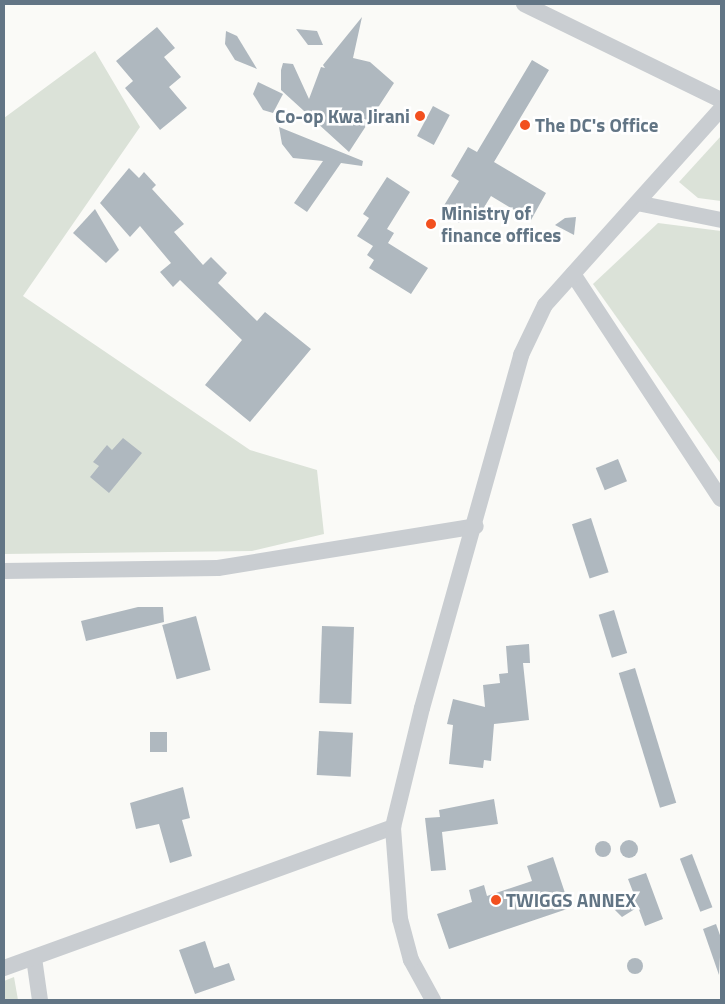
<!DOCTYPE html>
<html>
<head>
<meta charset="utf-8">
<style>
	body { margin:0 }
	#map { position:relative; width:725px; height:1004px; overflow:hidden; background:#fafaf7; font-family:"Titillium Web",sans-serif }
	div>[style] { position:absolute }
	.green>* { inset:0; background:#dbe2d8 }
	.building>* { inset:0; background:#afb8bf; transform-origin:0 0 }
	.round { border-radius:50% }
	.minor>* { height:16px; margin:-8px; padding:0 8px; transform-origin:8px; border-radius:8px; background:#c9cdd1 }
	.dots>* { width:14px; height:14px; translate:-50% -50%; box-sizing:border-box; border:2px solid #fff; border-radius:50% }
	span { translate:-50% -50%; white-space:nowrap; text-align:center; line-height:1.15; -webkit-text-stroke:5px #fff; paint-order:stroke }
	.poi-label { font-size:19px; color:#627585; font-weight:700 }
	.right { translate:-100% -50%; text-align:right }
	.left { translate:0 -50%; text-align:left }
	.frame { position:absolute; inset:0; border:5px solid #627585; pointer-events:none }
</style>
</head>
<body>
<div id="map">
	<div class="green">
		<i style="clip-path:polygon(95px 51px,140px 127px,23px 296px,250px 450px,317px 470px,324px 534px,252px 551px,4px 554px,4px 118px)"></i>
		<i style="clip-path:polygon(721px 136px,721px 201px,698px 198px,679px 182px)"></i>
		<i style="clip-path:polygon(658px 223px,721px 231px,721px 464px,593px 284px)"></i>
		<i style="clip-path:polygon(14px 977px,18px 1000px,4px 1000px,4px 981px)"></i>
	</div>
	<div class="building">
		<i style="clip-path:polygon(362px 17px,353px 58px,370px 62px,394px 83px,349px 152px,281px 90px,281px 70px,283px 63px,293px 64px,309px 99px,321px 67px,325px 68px,323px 65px)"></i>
		<i style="clip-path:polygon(157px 27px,175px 48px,164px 57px,181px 77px,169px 87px,187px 108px,160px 130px,125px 88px,133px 81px,116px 61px)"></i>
		<i style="clip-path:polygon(296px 29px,317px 31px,323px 45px,308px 45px)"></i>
		<i style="clip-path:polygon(226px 31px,237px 36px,257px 69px,235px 60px,225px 44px)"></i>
		<i style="clip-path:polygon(532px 60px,549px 70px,494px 162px,546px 193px,531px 220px,491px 196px,480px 214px,468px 207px,459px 223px,440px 212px,459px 181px,451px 176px,468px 147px,477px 152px)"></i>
		<i style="clip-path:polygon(258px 82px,283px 94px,273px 113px,263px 110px,253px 94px)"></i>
		<i style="left:433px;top:106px;width:19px;height:34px;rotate:28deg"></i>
		<i style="clip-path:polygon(279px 127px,363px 161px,362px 166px,341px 163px,307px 212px,294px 203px,323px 161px,293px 158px,282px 144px)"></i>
		<i style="clip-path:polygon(129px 168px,139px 178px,144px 172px,156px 185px,152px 189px,184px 224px,174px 232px,203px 265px,211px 257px,227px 273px,218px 283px,257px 321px,265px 312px,311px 349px,250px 422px,205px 385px,242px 340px,180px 280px,173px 287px,160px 272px,171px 263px,140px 226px,130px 237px,100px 203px)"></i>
		<i style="clip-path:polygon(387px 177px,410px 192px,387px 229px,394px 233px,388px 243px,428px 268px,411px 294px,369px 268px,374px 260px,367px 255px,373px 246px,357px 236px,369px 218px,363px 214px)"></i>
		<i style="clip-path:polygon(95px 209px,119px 250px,106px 263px,73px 233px)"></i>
		<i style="clip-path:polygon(576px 217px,574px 235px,555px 225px,565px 218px)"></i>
		<i style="clip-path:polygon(123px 438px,142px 453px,109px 493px,90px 477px,99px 466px,93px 462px,107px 445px,112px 450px)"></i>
		<i style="left:618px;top:459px;width:24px;height:24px;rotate:68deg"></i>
		<i style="left:591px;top:518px;width:57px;height:20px;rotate:72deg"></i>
		<i style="clip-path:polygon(138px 607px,163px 607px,164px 622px,86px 641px,81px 621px)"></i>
		<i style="left:614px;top:610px;width:45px;height:16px;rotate:73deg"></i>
		<i style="left:196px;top:616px;width:56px;height:35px;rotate:75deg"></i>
		<i style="left:322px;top:626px;width:32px;height:77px;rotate:2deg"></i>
		<i style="clip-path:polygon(529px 644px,530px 663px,523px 663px,529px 720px,494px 724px,491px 761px,484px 760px,483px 768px,449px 764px,453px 725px,447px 724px,453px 699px,485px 707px,483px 685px,500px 683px,499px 674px,508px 673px,506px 646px)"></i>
		<i style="left:635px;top:668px;width:141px;height:17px;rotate:73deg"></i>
		<i style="left:319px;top:731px;width:34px;height:44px;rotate:3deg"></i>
		<i style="left:150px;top:732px;width:17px;height:20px"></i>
		<i style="clip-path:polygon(183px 787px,190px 818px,182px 820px,192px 856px,170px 863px,159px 824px,136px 829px,130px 803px)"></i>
		<i style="clip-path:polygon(494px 799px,498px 824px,442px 832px,446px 870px,431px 871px,425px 818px,440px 817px,439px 810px)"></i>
		<i class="round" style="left:620px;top:840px;width:18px;height:18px"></i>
		<i class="round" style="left:595px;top:841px;width:16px;height:16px"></i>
		<i style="left:692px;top:854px;width:57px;height:13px;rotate:69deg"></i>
		<i style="clip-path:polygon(553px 857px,570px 908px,449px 949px,437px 914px,472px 902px,469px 890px,484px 885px,487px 896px,532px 881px,527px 866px)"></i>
		<i style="clip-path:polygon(646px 873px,663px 919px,645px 926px,638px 907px,622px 917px,612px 907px,635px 897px,628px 879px)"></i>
		<i style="clip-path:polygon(716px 924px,721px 938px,719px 975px,703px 929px)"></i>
		<i style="clip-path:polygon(205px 941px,214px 968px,229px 963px,235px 980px,195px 994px,179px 950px)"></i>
		<i class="round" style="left:627px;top:958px;width:16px;height:16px"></i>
	</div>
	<div class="minor">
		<i style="left:524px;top:4px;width:219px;rotate:26deg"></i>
		<i style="left:637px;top:203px;width:86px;rotate:11.4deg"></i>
		<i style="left:573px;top:274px;width:269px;rotate:56.7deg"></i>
		<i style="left:4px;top:571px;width:214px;rotate:-0.8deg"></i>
		<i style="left:218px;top:568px;width:261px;rotate:-9.2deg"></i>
		<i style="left:34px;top:958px;width:42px;rotate:81.9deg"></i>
		<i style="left:4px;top:968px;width:414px;rotate:-19.9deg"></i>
		<i style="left:433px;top:1000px;width:46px;rotate:-118.8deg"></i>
		<i style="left:411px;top:960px;width:42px;rotate:-105deg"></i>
		<i style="left:400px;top:919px;width:92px;rotate:-94.4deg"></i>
		<i style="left:393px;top:827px;width:122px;rotate:-76.3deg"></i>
		<i style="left:422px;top:708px;width:367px;rotate:-74.3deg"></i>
		<i style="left:521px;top:355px;width:55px;rotate:-64.4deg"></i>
		<i style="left:545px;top:305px;width:263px;rotate:-48.1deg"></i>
	</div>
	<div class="dots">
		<i style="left:420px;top:116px;background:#f2501f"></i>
		<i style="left:525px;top:125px;background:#f2501f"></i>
		<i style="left:431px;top:224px;background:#f2501f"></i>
		<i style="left:496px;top:900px;background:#f2501f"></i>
	</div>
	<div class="poi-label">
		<span class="right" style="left:410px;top:116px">Co-op Kwa Jirani</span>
		<span class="left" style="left:535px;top:125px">The DC's Office</span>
		<span class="left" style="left:441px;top:224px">Ministry of<br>finance offices</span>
		<span class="left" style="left:506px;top:900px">TWIGGS ANNEX</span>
	</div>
	<div class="frame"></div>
</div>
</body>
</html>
